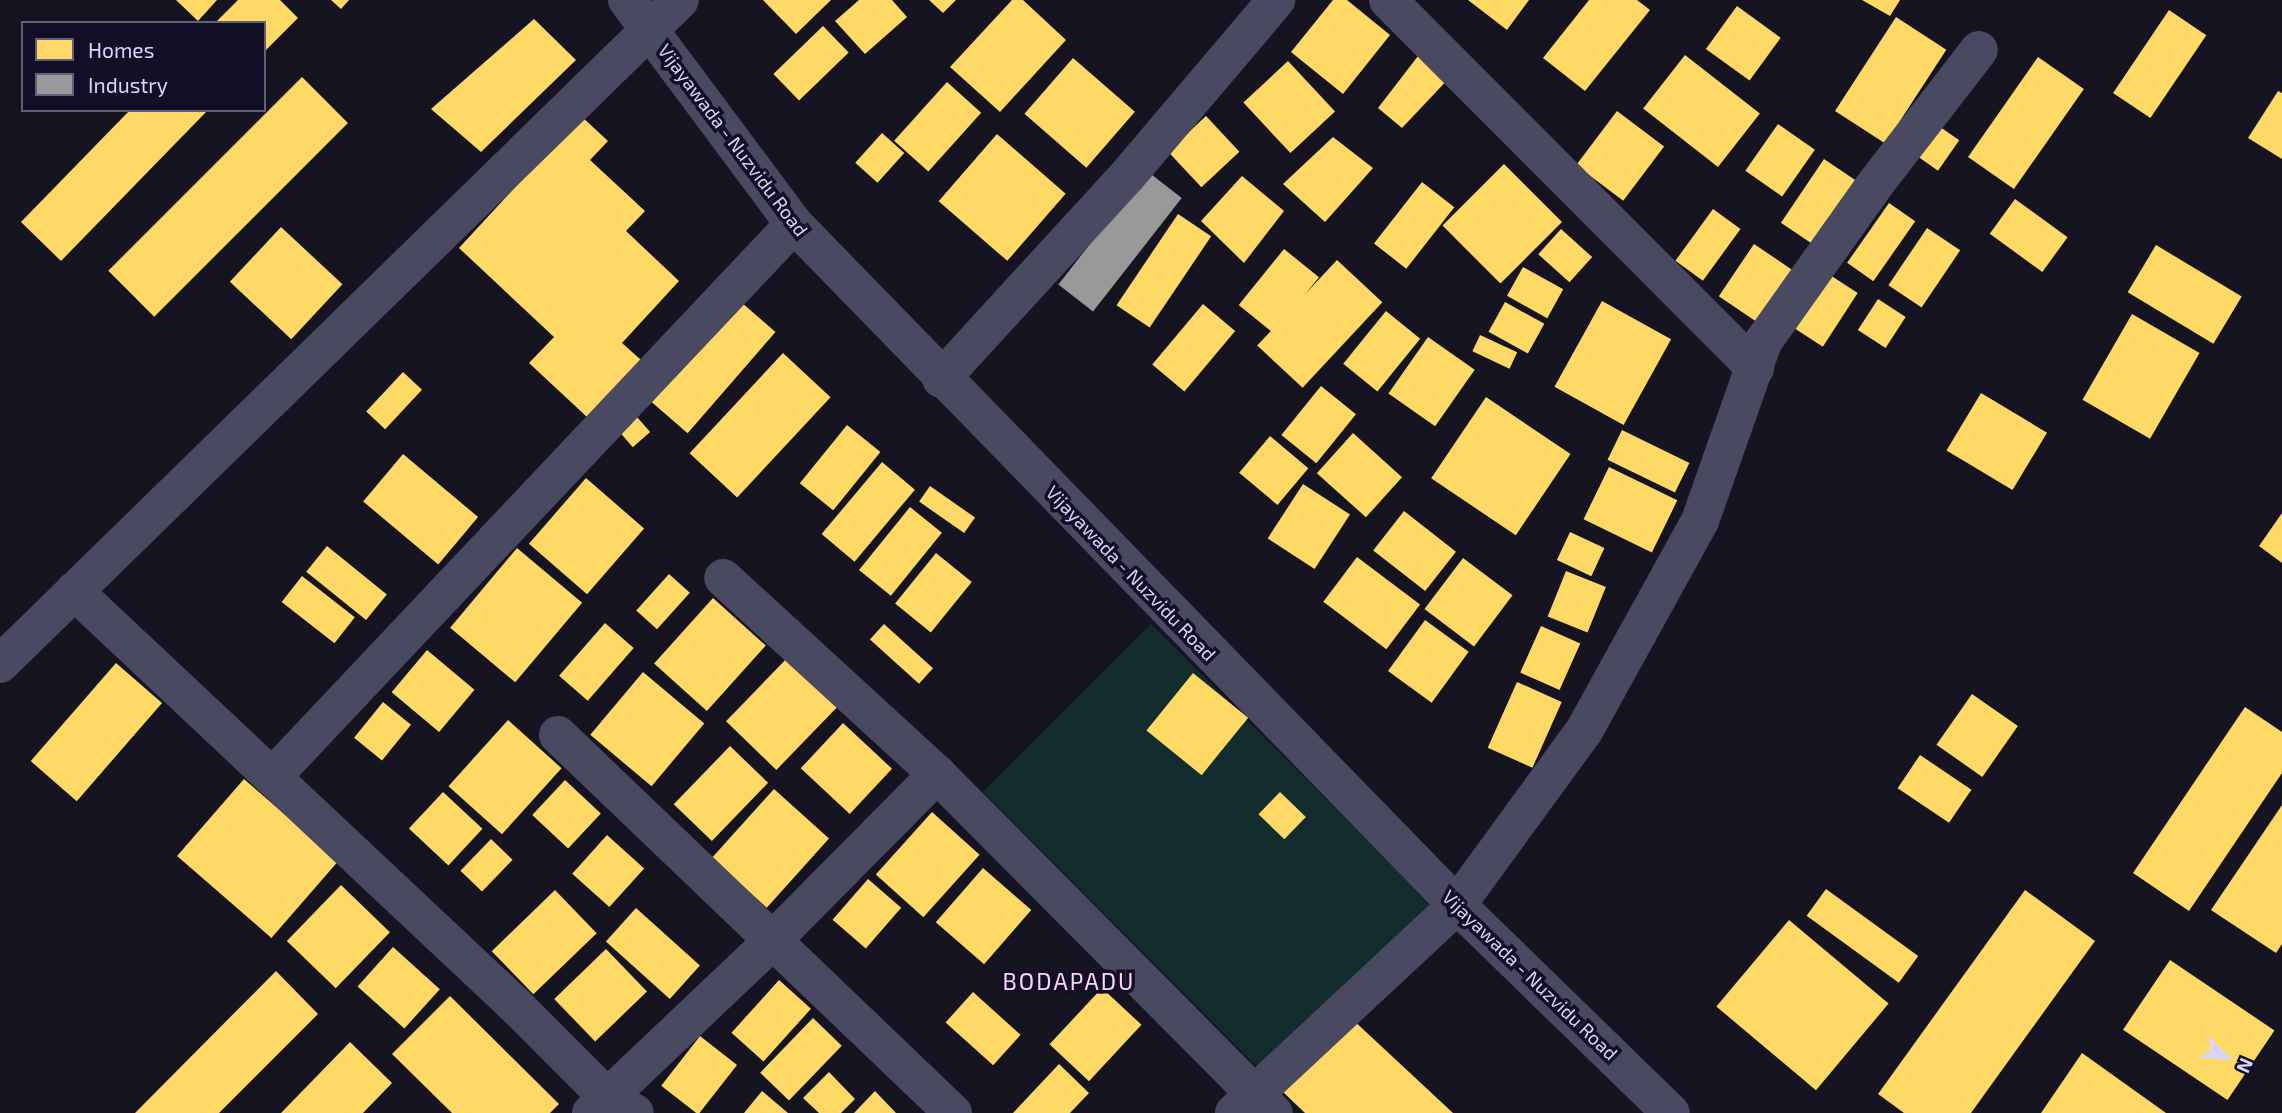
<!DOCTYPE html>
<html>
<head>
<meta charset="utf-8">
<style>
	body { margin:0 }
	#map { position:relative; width:2282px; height:1113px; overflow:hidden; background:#161421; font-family:"Exo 2",sans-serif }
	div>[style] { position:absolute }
	.green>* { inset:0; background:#132c2d; transform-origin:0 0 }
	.homes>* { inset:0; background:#ffd966; transform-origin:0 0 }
	.industry>* { inset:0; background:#999; transform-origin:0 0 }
	.minor>* { height:38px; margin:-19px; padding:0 19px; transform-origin:19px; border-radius:19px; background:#4a4962 }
	.tertiary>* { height:38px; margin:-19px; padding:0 19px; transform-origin:19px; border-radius:19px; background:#4a4962 }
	span { translate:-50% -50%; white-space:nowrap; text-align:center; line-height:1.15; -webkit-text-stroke:7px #130f26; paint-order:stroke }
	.street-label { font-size:19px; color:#d9d4ff }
	.quarter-label { font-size:23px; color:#ffd6f0; letter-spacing:2px }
	.legend { position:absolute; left:21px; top:21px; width:245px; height:91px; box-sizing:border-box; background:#130f26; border:2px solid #625e7d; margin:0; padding:9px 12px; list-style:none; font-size:21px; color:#d9d4ff }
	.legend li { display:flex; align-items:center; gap:14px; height:35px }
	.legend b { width:35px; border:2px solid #625e7d }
	.north { position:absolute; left:2191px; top:1022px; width:70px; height:70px; -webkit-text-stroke:5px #130f26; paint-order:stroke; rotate:114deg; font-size:19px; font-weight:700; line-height:28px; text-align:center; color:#d9d4ff }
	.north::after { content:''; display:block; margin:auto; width:24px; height:32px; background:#d9d4ff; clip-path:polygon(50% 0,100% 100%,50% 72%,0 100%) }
</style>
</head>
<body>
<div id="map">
	<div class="green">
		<i style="left:1151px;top:624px;width:397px;height:238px;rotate:45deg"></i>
	</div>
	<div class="homes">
		<i style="clip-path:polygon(176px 0,217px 0,198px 21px)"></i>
		<i style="clip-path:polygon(238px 0,280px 0,298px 18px,264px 52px,264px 23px,215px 23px)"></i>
		<i style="clip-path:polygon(331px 0,349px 0,341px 9px)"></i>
		<i style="clip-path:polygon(763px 0,831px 0,796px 34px)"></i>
		<i style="clip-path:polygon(859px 0,892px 0,907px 17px,865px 54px,835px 21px)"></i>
		<i style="clip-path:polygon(929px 0,956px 0,943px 13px)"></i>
		<i style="clip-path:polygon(1012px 0,1023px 0,1066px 40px,1000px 112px,950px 67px)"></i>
		<i style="clip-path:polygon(1333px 0,1347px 0,1390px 35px,1343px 94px,1291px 52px)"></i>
		<i style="clip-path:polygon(1468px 0,1529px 0,1507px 30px)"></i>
		<i style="clip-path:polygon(1589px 0,1637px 0,1650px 10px,1585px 91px,1543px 58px)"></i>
		<i style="clip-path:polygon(1862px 0,1900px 0,1890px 16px)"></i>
		<i style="left:1737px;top:6px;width:54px;height:53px;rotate:36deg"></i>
		<i style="left:2169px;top:10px;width:45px;height:100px;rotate:34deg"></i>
		<i style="left:1896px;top:17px;width:60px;height:112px;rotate:33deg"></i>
		<i style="clip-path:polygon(534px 19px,576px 60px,481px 152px,431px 109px)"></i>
		<i style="left:823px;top:26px;width:37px;height:69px;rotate:46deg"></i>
		<i style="clip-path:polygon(1425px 47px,1453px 74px,1402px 128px,1378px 108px)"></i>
		<i style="left:1685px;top:55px;width:95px;height:68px;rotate:38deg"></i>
		<i style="left:2038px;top:57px;width:56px;height:122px;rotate:35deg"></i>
		<i style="left:1073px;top:58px;width:82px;height:74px;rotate:41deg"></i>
		<i style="left:1288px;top:61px;width:69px;height:61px;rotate:47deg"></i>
		<i style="left:302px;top:77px;width:65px;height:274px;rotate:45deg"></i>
		<i style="left:947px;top:82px;width:46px;height:79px;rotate:42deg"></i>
		<i style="clip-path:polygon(2278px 91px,2282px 93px,2282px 159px,2248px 138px)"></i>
		<i style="clip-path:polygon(130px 110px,208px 110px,61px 261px,21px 222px)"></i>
		<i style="left:1617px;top:111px;width:59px;height:68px;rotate:37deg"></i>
		<i style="clip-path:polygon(581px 116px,608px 141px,590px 160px,645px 211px,626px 231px,679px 281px,622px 343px,641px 360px,587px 417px,529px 363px,554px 337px,459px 248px)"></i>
		<i style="left:1206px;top:116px;width:49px;height:52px;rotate:47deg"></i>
		<i style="left:1933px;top:122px;width:32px;height:37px;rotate:35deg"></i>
		<i style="left:1778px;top:124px;width:45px;height:57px;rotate:35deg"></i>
		<i style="left:882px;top:133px;width:30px;height:40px;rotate:42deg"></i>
		<i style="left:997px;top:134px;width:91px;height:89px;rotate:41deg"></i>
		<i style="clip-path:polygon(1333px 137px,1373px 168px,1325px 222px,1283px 184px)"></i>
		<i style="left:1824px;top:159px;width:42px;height:77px;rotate:34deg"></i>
		<i style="left:1504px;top:164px;width:82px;height:87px;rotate:45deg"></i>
		<i style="clip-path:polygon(1242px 176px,1284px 211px,1244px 263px,1201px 221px)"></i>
		<i style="left:1422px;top:182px;width:41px;height:78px;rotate:38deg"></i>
		<i style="left:2015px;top:199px;width:65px;height:43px;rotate:36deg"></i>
		<i style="left:1889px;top:203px;width:32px;height:73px;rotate:35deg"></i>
		<i style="left:1713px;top:209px;width:34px;height:64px;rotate:36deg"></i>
		<i style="left:1178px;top:214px;width:40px;height:110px;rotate:34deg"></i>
		<i style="left:281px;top:227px;width:84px;height:75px;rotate:43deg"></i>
		<i style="left:1927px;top:228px;width:40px;height:69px;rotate:34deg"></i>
		<i style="left:1561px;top:229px;width:42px;height:34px;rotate:42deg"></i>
		<i style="left:1754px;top:244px;width:50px;height:63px;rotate:34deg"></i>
		<i style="left:2156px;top:245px;width:100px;height:55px;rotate:31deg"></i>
		<i style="left:1284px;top:249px;width:45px;height:72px;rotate:39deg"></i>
		<i style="left:1337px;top:260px;width:62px;height:117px;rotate:43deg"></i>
		<i style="left:1523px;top:267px;width:46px;height:33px;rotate:29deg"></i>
		<i style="left:1830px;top:275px;width:33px;height:64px;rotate:33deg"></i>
		<i style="left:734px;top:296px;width:55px;height:134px;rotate:41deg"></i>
		<i style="left:1878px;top:299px;width:33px;height:37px;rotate:33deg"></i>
		<i style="left:1602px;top:301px;width:79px;height:98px;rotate:29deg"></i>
		<i style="left:1505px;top:302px;width:45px;height:34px;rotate:29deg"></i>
		<i style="left:1203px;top:304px;width:42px;height:79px;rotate:40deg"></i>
		<i style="left:1386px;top:311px;width:44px;height:68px;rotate:39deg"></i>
		<i style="left:2132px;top:314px;width:78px;height:99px;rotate:30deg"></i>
		<i style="left:1480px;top:335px;width:41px;height:18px;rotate:25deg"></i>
		<i style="left:1428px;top:337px;width:57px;height:69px;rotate:35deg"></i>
		<i style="left:783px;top:353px;width:65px;height:137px;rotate:43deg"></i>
		<i style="left:403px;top:372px;width:26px;height:54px;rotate:43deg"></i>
		<i style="left:1321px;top:386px;width:45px;height:63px;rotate:39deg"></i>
		<i style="left:1981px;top:393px;width:77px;height:67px;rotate:31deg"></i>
		<i style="left:1486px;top:397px;width:102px;height:98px;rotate:34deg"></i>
		<i style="left:637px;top:417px;width:20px;height:23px;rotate:49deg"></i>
		<i style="left:847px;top:425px;width:43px;height:75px;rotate:39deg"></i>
		<i style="left:1622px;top:430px;width:75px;height:33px;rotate:26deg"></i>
		<i style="left:1353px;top:433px;width:66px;height:54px;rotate:42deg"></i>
		<i style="left:1270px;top:436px;width:50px;height:48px;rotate:40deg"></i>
		<i style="left:403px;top:454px;width:98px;height:62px;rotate:40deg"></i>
		<i style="left:882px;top:462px;width:43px;height:94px;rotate:40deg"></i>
		<i style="left:1609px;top:467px;width:76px;height:58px;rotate:26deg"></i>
		<i style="left:586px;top:478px;width:77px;height:87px;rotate:41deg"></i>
		<i style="left:1303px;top:484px;width:56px;height:65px;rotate:33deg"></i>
		<i style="left:930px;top:486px;width:55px;height:19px;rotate:35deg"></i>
		<i style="left:910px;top:507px;width:41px;height:81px;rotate:39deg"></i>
		<i style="left:1404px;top:511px;width:66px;height:50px;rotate:38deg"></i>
		<i style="clip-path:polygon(2282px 513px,2282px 563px,2259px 546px)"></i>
		<i style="left:1570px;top:532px;width:38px;height:31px;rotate:25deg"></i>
		<i style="left:327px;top:546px;width:77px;height:33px;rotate:39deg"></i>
		<i style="left:517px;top:548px;width:85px;height:104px;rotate:40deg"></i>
		<i style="left:936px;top:553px;width:46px;height:65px;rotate:39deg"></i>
		<i style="left:1357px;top:557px;width:79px;height:56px;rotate:37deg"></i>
		<i style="left:1463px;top:558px;width:62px;height:64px;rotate:37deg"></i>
		<i style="left:1566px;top:571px;width:43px;height:49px;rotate:22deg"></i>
		<i style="left:669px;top:574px;width:28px;height:49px;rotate:42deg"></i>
		<i style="left:302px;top:576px;width:67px;height:33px;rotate:38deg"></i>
		<i style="left:713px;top:598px;width:71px;height:88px;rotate:42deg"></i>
		<i style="left:1425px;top:620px;width:54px;height:63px;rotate:36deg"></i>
		<i style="left:605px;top:623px;width:38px;height:70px;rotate:41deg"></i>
		<i style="left:884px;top:624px;width:66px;height:21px;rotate:42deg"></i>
		<i style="left:1541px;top:626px;width:43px;height:51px;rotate:24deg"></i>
		<i style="left:427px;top:650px;width:62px;height:55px;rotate:40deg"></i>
		<i style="left:792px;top:653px;width:70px;height:95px;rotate:44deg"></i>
		<i style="left:116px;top:663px;width:61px;height:130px;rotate:41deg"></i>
		<i style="left:643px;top:672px;width:80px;height:82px;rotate:40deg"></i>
		<i style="left:1193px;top:673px;width:71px;height:74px;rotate:39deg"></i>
		<i style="left:1517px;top:682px;width:49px;height:72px;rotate:24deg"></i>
		<i style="left:1972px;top:694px;width:56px;height:62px;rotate:35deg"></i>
		<i style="left:383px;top:702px;width:36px;height:46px;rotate:39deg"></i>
		<i style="clip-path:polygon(2245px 707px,2282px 732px,2282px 773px,2189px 911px,2133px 873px)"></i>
		<i style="left:508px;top:720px;width:72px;height:89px;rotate:42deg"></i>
		<i style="left:843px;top:723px;width:67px;height:62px;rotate:43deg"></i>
		<i style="left:730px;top:746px;width:53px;height:81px;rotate:44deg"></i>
		<i style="left:1920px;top:755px;width:62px;height:40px;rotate:34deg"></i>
		<i style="left:244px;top:779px;width:125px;height:102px;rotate:41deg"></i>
		<i style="left:565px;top:780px;width:49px;height:48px;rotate:43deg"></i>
		<i style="left:774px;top:789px;width:74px;height:93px;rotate:42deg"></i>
		<i style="left:443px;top:792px;width:54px;height:50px;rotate:43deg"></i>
		<i style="left:1280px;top:792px;width:36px;height:31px;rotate:44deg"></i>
		<i style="clip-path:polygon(2282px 805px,2282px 944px,2276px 953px,2211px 910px)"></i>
		<i style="left:932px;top:812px;width:64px;height:84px;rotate:42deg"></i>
		<i style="left:607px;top:835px;width:50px;height:52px;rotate:42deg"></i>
		<i style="left:491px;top:839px;width:30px;height:44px;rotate:44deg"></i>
		<i style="left:983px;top:868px;width:64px;height:72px;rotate:41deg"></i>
		<i style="left:868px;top:879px;width:44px;height:54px;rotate:41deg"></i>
		<i style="left:341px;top:885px;width:68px;height:78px;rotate:44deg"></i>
		<i style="left:1826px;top:889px;width:114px;height:33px;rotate:36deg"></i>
		<i style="left:555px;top:890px;width:60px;height:88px;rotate:46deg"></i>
		<i style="clip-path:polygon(2025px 890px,2095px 941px,1971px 1113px,1904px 1113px,1878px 1094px)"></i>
		<i style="left:636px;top:908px;width:86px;height:45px;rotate:42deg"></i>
		<i style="left:1789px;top:920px;width:130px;height:113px;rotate:40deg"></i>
		<i style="left:393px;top:947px;width:63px;height:53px;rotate:42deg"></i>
		<i style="left:606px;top:949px;width:59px;height:72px;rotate:46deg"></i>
		<i style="left:2170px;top:960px;width:126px;height:84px;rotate:34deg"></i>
		<i style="clip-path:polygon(276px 971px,318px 1014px,219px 1113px,135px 1113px)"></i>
		<i style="left:779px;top:980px;width:43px;height:71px;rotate:42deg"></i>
		<i style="left:1102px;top:988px;width:54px;height:77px;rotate:43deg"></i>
		<i style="left:973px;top:992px;width:64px;height:41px;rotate:42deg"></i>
		<i style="clip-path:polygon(450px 996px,559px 1104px,550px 1113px,452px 1113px,392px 1054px)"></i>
		<i style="left:813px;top:1018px;width:40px;height:76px;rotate:44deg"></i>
		<i style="clip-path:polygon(1351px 1018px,1453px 1113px,1305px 1113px,1283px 1092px)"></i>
		<i style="left:700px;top:1036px;width:47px;height:63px;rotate:38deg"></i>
		<i style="clip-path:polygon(350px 1042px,392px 1083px,363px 1113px,281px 1113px)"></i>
		<i style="clip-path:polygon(2082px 1053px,2166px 1113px,2041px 1113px)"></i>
		<i style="clip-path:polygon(1059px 1064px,1089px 1093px,1070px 1113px,1013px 1113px)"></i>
		<i style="clip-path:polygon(829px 1072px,855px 1099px,841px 1113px,819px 1113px,803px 1098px)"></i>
		<i style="clip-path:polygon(762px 1091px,788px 1113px,744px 1113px)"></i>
		<i style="clip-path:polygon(875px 1091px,896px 1113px,854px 1113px)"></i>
	</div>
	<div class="industry">
		<i style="left:1147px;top:171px;width:44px;height:144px;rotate:38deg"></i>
	</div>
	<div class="minor">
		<i style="left:1388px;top:0;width:520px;rotate:45.08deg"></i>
		<i style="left:941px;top:379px;width:275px;rotate:-47.5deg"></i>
		<i style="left:1127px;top:176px;width:231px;rotate:-49.7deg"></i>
		<i style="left:74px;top:591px;width:603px;rotate:43.19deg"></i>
		<i style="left:514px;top:1004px;width:132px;rotate:45deg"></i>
		<i style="left:607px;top:1097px;width:32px;rotate:30deg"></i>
		<i style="left:0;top:664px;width:950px;rotate:-44.32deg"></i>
		<i style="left:558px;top:735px;width:547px;rotate:43.74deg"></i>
		<i style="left:937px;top:774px;width:478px;rotate:45.2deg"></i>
		<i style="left:273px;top:776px;width:759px;rotate:-46.65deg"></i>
		<i style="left:591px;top:1113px;width:250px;rotate:-43.5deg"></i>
		<i style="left:772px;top:941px;width:235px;rotate:-45.3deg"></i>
		<i style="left:937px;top:774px;width:290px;rotate:-137.5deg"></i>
		<i style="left:1234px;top:1113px;width:305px;rotate:-43deg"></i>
		<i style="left:1457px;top:905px;width:215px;rotate:-53.9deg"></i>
		<i style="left:1584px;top:731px;width:240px;rotate:-61.1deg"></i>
		<i style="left:1700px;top:521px;width:190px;rotate:-70.6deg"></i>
		<i style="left:1763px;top:342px;width:190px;rotate:-54.6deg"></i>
		<i style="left:1873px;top:187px;width:173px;rotate:-52.3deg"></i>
	</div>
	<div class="tertiary">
		<i style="left:627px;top:0;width:279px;rotate:53.3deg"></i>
		<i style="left:794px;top:224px;width:950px;rotate:45.77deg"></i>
		<i style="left:1457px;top:905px;width:298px;rotate:44.2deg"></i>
	</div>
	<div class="street-label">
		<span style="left:733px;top:140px;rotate:53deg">Vijayawada - Nuzvidu Road</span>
		<span style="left:1131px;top:573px;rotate:46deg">Vijayawada - Nuzvidu Road</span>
		<span style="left:1530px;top:975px;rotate:44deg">Vijayawada - Nuzvidu Road</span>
	</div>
	<div class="quarter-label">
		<span style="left:1069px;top:981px">BODAPADU</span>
	</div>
	<ul class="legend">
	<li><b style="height:19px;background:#ffd966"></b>Homes</li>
	<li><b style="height:19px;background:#999"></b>Industry</li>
	</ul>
	<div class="north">N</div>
</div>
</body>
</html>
